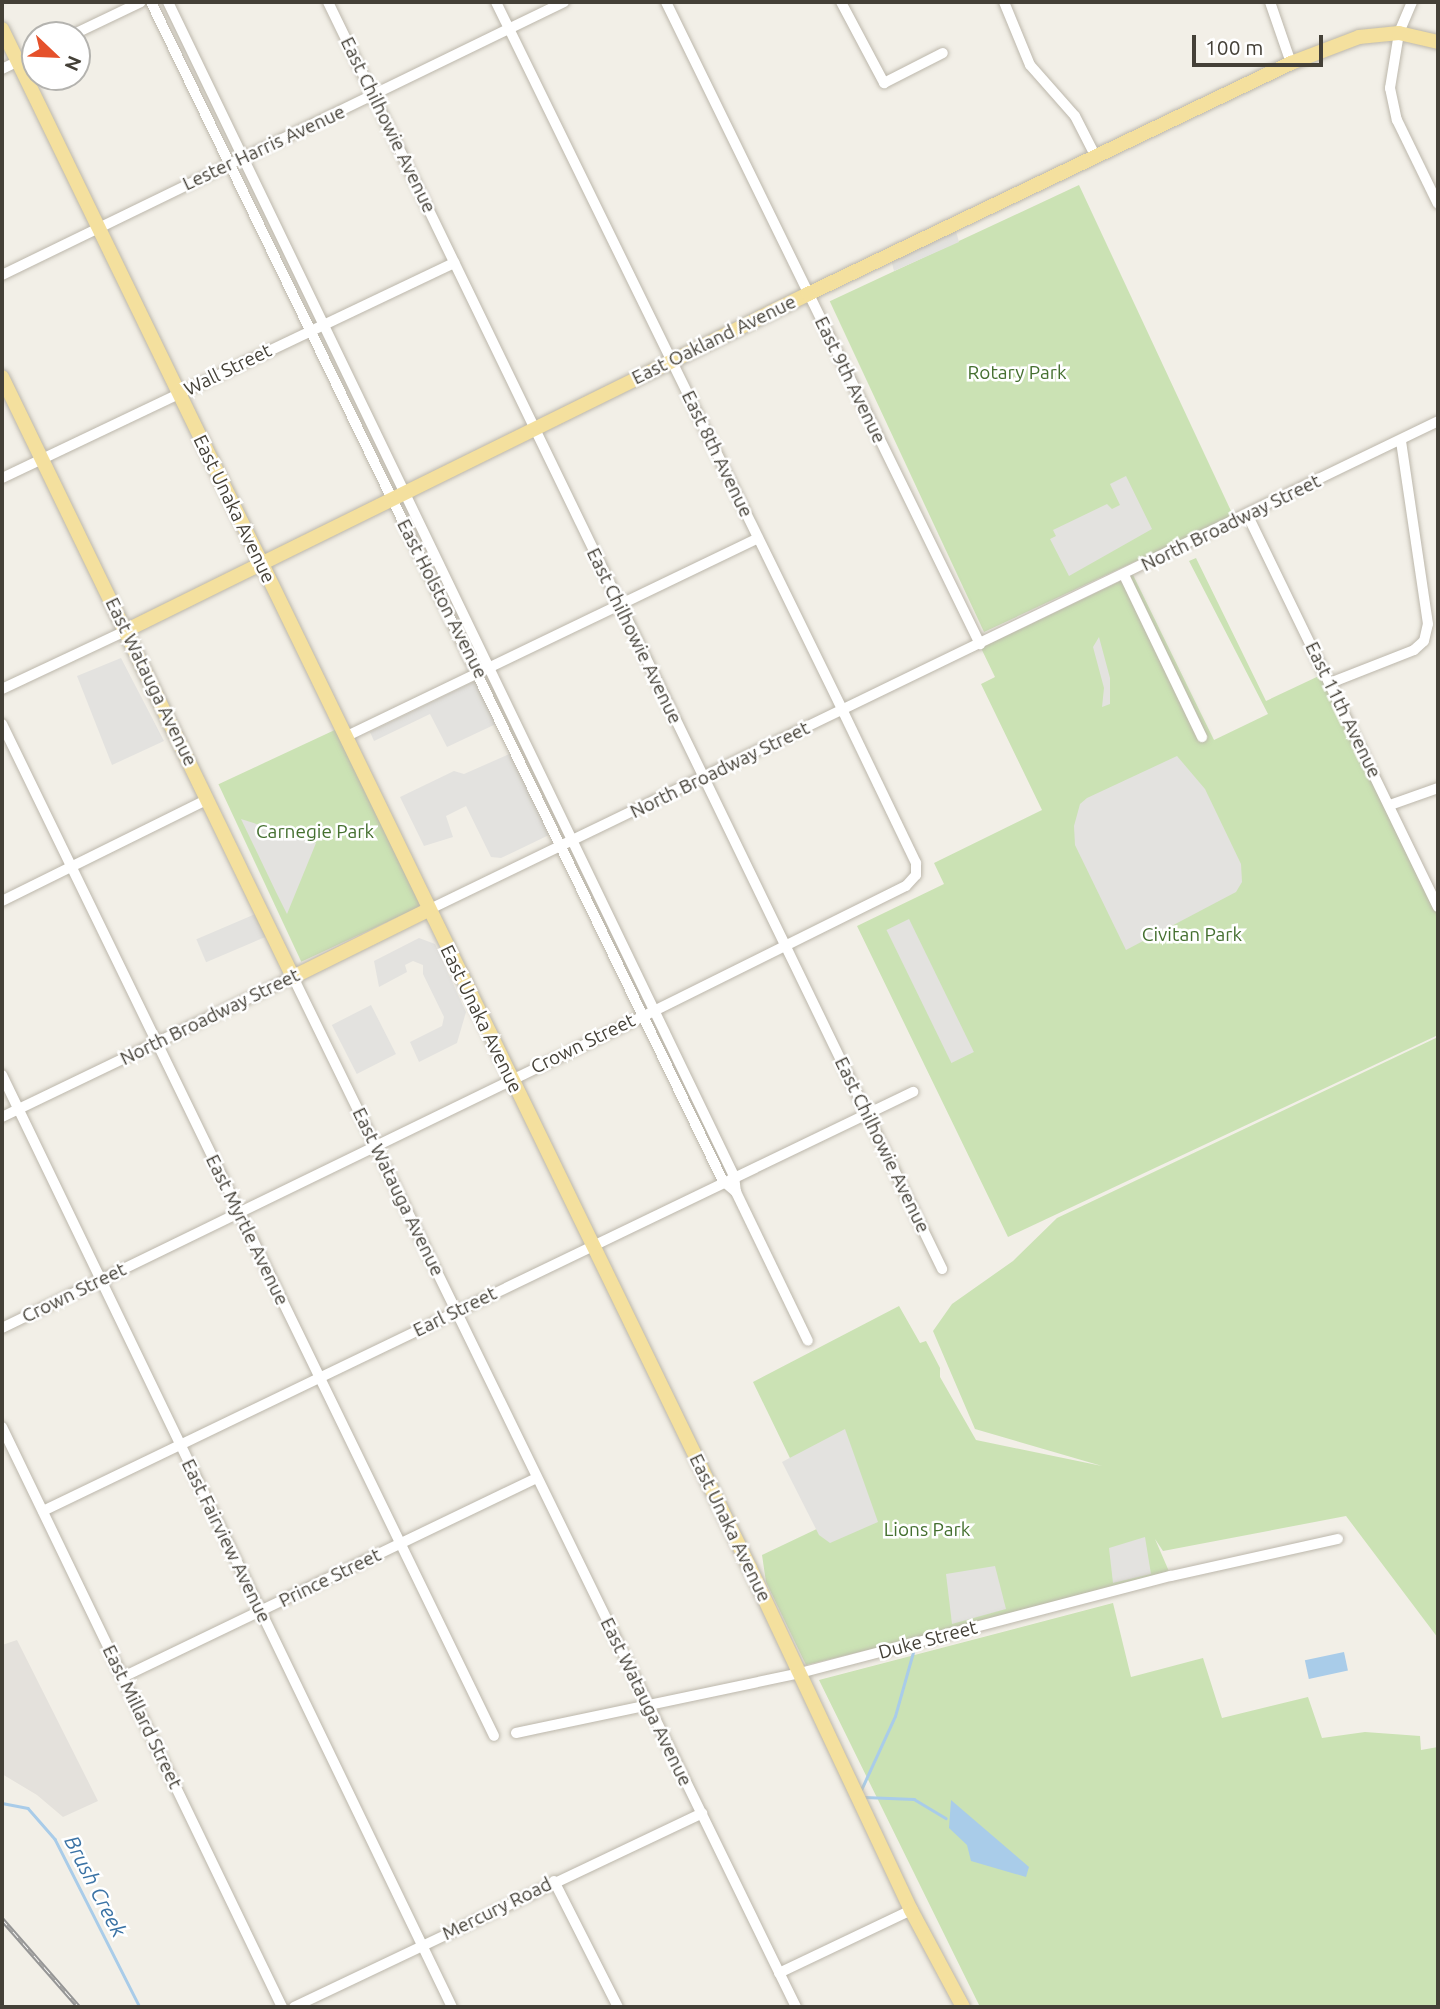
<!DOCTYPE html>
<html>
<head>
<meta charset="utf-8">
<style>
	body { margin:0 }
	#map { position:relative; width:1440px; height:2009px; overflow:hidden; background:#f2efe7; font-family:Ubuntu,sans-serif }
	div>[style] { position:absolute }
	.industrial>* { inset:0; background:#e4e1dc }
	.green>* { inset:0; background:#cbe2b4; transform-origin:0 0 }
	.parking>* { inset:0; background:#e3e2df; transform-origin:0 0 }
	.water>* { inset:0; background:#a9cce9; transform-origin:0 0 }
	.stream>* { height:2.5px; margin:-1.25px; padding:0 1.25px; transform-origin:1.25px; border-radius:1.25px; background:#a9cce9 }
	.roads { filter:drop-shadow(0 0 2px #bcb7ab) drop-shadow(0 0 2px #bcb7ab) }
	.minor>* { height:10px; margin:-5px; padding:0 5px; transform-origin:5px; border-radius:5px; background:#fff }
	.major>* { height:14px; margin:-7px; padding:0 7px; transform-origin:7px; border-radius:7px; background:#f4e09e }
	.rail>* { height:5px; margin-top:-2.5px; transform-origin:0; background:repeating-linear-gradient(90deg,#fff 0 8px,#969696 0 16px); box-sizing:border-box; border-block:2px solid #969696 }
	span { translate:-50% -50%; white-space:nowrap; text-align:center; line-height:1.15; -webkit-text-stroke:5px #fff; paint-order:stroke }
	.street-label { font-size:19px; color:#444037 }
	.park-label { font-size:19px; color:#457030 }
	.water-label { font-size:21px; color:#3b73a5; font-style:italic }
	.frame { position:absolute; inset:0; border:4px solid #444037; pointer-events:none }
	.north { position:absolute; left:21px; top:21px; width:70px; height:70px; box-sizing:border-box; background:#fff; border:2px solid #b4b3af; border-radius:50%; rotate:113deg; font-size:19px; font-weight:700; line-height:28px; text-align:center; color:#444037 }
	.north::after { content:''; display:block; margin:auto; width:24px; height:32px; background:#e5512b; clip-path:polygon(50% 0,100% 100%,50% 72%,0 100%) }
	.scale { position:absolute; left:1192px; top:35px; width:131px; height:32px; box-sizing:border-box; border:4px solid #444037; border-top:0; padding-left:9px; font-size:21px; line-height:24px; white-space:nowrap; color:#444037; -webkit-text-stroke:5px #fff; paint-order:stroke }
</style>
</head>
<body>
<div id="map">
	<div class="industrial">
		<i style="clip-path:polygon(17px 1640px,98px 1801px,63px 1817px,37px 1795px,2px 1774px,2px 1645px)"></i>
	</div>
	<div class="green">
		<i style="left:1079px;top:185px;width:365px;height:275px;rotate:65deg"></i>
		<i style="clip-path:polygon(1196px 558px,1266px 701px,1321px 675px,1438px 916px,1438px 1035px,1008px 1237px,857px 926px,944px 884px,934px 863px,1042px 810px,981px 684px,995px 677px,981px 648px,1133px 575px,1214px 740px,1268px 714px,1189px 561px)"></i>
		<i style="left:339px;top:728px;width:196px;height:133px;rotate:65deg"></i>
		<i style="clip-path:polygon(1438px 1037px,1438px 1638px,1346px 1516px,1163px 1551px,1155px 1539px,1171px 1576px,806px 1665px,766px 1582px,762px 1555px,823px 1526px,753px 1382px,899px 1306px,920px 1343px,926px 1341px,940px 1368px,940px 1377px,976px 1440px,1102px 1466px,975px 1429px,933px 1331px,952px 1304px,1013px 1261px,1057px 1218px)"></i>
		<i style="clip-path:polygon(1113px 1603px,1131px 1677px,1203px 1658px,1222px 1718px,1308px 1697px,1322px 1738px,1365px 1732px,1420px 1736px,1421px 1750px,1438px 1747px,1438px 2007px,980px 2007px,819px 1680px)"></i>
	</div>
	<div class="parking">
		<i style="clip-path:polygon(954px 224px,959px 242px,894px 271px,890px 255px)"></i>
		<i style="clip-path:polygon(1126px 476px,1152px 529px,1069px 576px,1050px 539px,1056px 536px,1053px 530px,1107px 504px,1112px 509px,1120px 505px,1110px 484px)"></i>
		<i style="clip-path:polygon(1099px 637px,1110px 678px,1110px 704px,1102px 707px,1104px 688px,1093px 647px)"></i>
		<i style="clip-path:polygon(121px 658px,164px 741px,112px 765px,77px 676px)"></i>
		<i style="clip-path:polygon(477px 680px,498px 723px,447px 747px,430px 714px,374px 741px,370px 732px)"></i>
		<i style="clip-path:polygon(514px 752px,549px 835px,501px 858px,491px 857px,466px 806px,446px 816px,453px 837px,424px 846px,400px 797px,454px 771px,464px 774px)"></i>
		<i style="clip-path:polygon(1177px 756px,1205px 789px,1241px 864px,1242px 882px,1236px 892px,1126px 950px,1075px 845px,1074px 826px,1080px 804px,1087px 798px)"></i>
		<i style="clip-path:polygon(241px 819px,316px 843px,287px 914px,276px 892px)"></i>
		<i style="left:258px;top:913px;width:25px;height:67px;rotate:67deg"></i>
		<i style="left:909px;top:919px;width:148px;height:25px;rotate:64deg"></i>
		<i style="clip-path:polygon(419px 938px,435px 944px,466px 1012px,457px 1043px,419px 1062px,410px 1042px,442px 1026px,444px 1017px,423px 974px,423px 965px,413px 961px,405px 965px,407px 972px,379px 987px,374px 961px)"></i>
		<i style="left:371px;top:1005px;width:55px;height:44px;rotate:63deg"></i>
		<i style="clip-path:polygon(845px 1429px,878px 1522px,830px 1543px,819px 1535px,782px 1462px)"></i>
		<i style="clip-path:polygon(1145px 1537px,1151px 1574px,1113px 1583px,1109px 1548px)"></i>
		<i style="clip-path:polygon(995px 1566px,1006px 1609px,952px 1624px,946px 1574px)"></i>
	</div>
	<div class="water">
		<i style="left:1344px;top:1652px;width:19px;height:40px;rotate:78deg"></i>
		<i style="clip-path:polygon(951px 1800px,1029px 1867px,1026px 1877px,971px 1861px,967px 1845px,949px 1828px)"></i>
	</div>
	<div class="stream">
		<i style="left:861px;top:1790px;width:81px;rotate:-65.3deg"></i>
		<i style="left:895px;top:1716px;width:70px;rotate:-74.2deg"></i>
		<i style="left:864px;top:1797px;width:50px;rotate:2.3deg"></i>
		<i style="left:914px;top:1799px;width:37px;rotate:31deg"></i>
		<i style="left:2px;top:1803px;width:26px;rotate:11deg"></i>
		<i style="left:28px;top:1808px;width:41px;rotate:48.9deg"></i>
		<i style="left:55px;top:1839px;width:188px;rotate:63.2deg"></i>
	</div>
	<div class="roads">
		<div class="minor">
			<i style="left:151px;top:2px;width:1310px;rotate:64.12deg"></i>
			<i style="left:723px;top:1181px;width:17px;rotate:40deg"></i>
			<i style="left:168px;top:2px;width:1303px;rotate:64.26deg"></i>
			<i style="left:734px;top:1176px;width:16px;rotate:83deg"></i>
			<i style="left:736px;top:1192px;width:165px;rotate:64.2deg"></i>
			<i style="left:328px;top:2px;width:1408px;rotate:64.14deg"></i>
			<i style="left:666px;top:2px;width:715px;rotate:63.94deg"></i>
			<i style="left:841px;top:2px;width:92px;rotate:62deg"></i>
			<i style="left:884px;top:83px;width:66px;rotate:-27deg"></i>
			<i style="left:1004px;top:2px;width:68px;rotate:67.6deg"></i>
			<i style="left:1030px;top:65px;width:68px;rotate:48.6deg"></i>
			<i style="left:1075px;top:116px;width:46px;rotate:62.9deg"></i>
			<i style="left:1270px;top:2px;width:65px;rotate:71deg"></i>
			<i style="left:1412px;top:2px;width:34px;rotate:113deg"></i>
			<i style="left:1399px;top:33px;width:56px;rotate:99.3deg"></i>
			<i style="left:1390px;top:88px;width:33px;rotate:78deg"></i>
			<i style="left:1397px;top:120px;width:93px;rotate:64deg"></i>
			<i style="left:72px;top:35px;width:76px;rotate:-25.6deg"></i>
			<i style="left:2px;top:69px;width:37px;rotate:-26deg"></i>
			<i style="left:2px;top:275px;width:625px;rotate:-25.91deg"></i>
			<i style="left:2px;top:478px;width:501px;rotate:-25.44deg"></i>
			<i style="left:1247px;top:514px;width:437px;rotate:64.1deg"></i>
			<i style="left:1124px;top:575px;width:180px;rotate:64.3deg"></i>
			<i style="left:1330px;top:683px;width:90px;rotate:-21.4deg"></i>
			<i style="left:1414px;top:650px;width:13px;rotate:-42deg"></i>
			<i style="left:1424px;top:641px;width:17px;rotate:-77deg"></i>
			<i style="left:1428px;top:624px;width:185px;rotate:-98.4deg"></i>
			<i style="left:2px;top:689px;width:136px;rotate:-25.2deg"></i>
			<i style="left:2px;top:724px;width:1125px;rotate:64.07deg"></i>
			<i style="left:347px;top:736px;width:456px;rotate:-25.7deg"></i>
			<i style="left:1390px;top:805px;width:51px;rotate:-19.5deg"></i>
			<i style="left:2px;top:901px;width:230px;rotate:-26.3deg"></i>
			<i style="left:428px;top:910px;width:1122px;rotate:-25.83deg"></i>
			<i style="left:2px;top:1075px;width:1035px;rotate:64.23deg"></i>
			<i style="left:2px;top:1117px;width:323px;rotate:-25.7deg"></i>
			<i style="left:293px;top:977px;width:1146px;rotate:63.97deg"></i>
			<i style="left:2px;top:1328px;width:725px;rotate:-25.93deg"></i>
			<i style="left:654px;top:1011px;width:281px;rotate:-26.4deg"></i>
			<i style="left:906px;top:886px;width:15px;rotate:-48deg"></i>
			<i style="left:916px;top:875px;width:12px;rotate:-90deg"></i>
			<i style="left:916px;top:863px;width:169px;rotate:-115.7deg"></i>
			<i style="left:843px;top:711px;width:789px;rotate:-116.08deg"></i>
			<i style="left:2px;top:1427px;width:644px;rotate:64.23deg"></i>
			<i style="left:43px;top:1511px;width:966px;rotate:-25.72deg"></i>
			<i style="left:123px;top:1677px;width:459px;rotate:-25.7deg"></i>
			<i style="left:516px;top:1733px;width:290px;rotate:-11.9deg"></i>
			<i style="left:800px;top:1673px;width:383px;rotate:-14.7deg"></i>
			<i style="left:1171px;top:1576px;width:171px;rotate:-12.5deg"></i>
			<i style="left:554px;top:1881px;width:141px;rotate:63.1deg"></i>
			<i style="left:779px;top:1973px;width:146px;rotate:-25.5deg"></i>
			<i style="left:294px;top:2007px;width:452px;rotate:-25.4deg"></i>
		</div>
		<div class="major">
			<i style="left:2px;top:29px;width:1711px;rotate:64.08deg"></i>
			<i style="left:750px;top:1568px;width:378px;rotate:64.8deg"></i>
			<i style="left:911px;top:1910px;width:110px;rotate:61.8deg"></i>
			<i style="left:2px;top:377px;width:667px;rotate:64.13deg"></i>
			<i style="left:293px;top:977px;width:151px;rotate:-26.4deg"></i>
			<i style="left:125px;top:631px;width:762px;rotate:-26.26deg"></i>
			<i style="left:808px;top:294px;width:535px;rotate:-25.56deg"></i>
			<i style="left:1291px;top:63px;width:73px;rotate:-20.9deg"></i>
			<i style="left:1359px;top:37px;width:40px;rotate:-5.7deg"></i>
			<i style="left:1399px;top:33px;width:40px;rotate:13deg"></i>
		</div>
	</div>
	<div class="rail">
		<i style="left:2px;top:1919px;width:117px;rotate:48.8deg"></i>
	</div>
	<div class="street-label">
		<span style="left:388px;top:125px;rotate:64deg">East Chilhowie Avenue</span>
		<span style="left:264px;top:148px;rotate:-25deg">Lester Harris Avenue</span>
		<span style="left:714px;top:340px;rotate:-26deg">East Oakland Avenue</span>
		<span style="left:228px;top:370px;rotate:-26deg">Wall Street</span>
		<span style="left:850px;top:380px;rotate:64deg">East 9th Avenue</span>
		<span style="left:717px;top:454px;rotate:64deg">East 8th Avenue</span>
		<span style="left:234px;top:509px;rotate:64deg">East Unaka Avenue</span>
		<span style="left:1231px;top:523px;rotate:-26deg">North Broadway Street</span>
		<span style="left:442px;top:599px;rotate:63deg">East Holston Avenue</span>
		<span style="left:634px;top:636px;rotate:64deg">East Chilhowie Avenue</span>
		<span style="left:151px;top:682px;rotate:64deg">East Watauga Avenue</span>
		<span style="left:1343px;top:710px;rotate:64deg">East 11th Avenue</span>
		<span style="left:720px;top:770px;rotate:-26deg">North Broadway Street</span>
		<span style="left:210px;top:1017px;rotate:-26deg">North Broadway Street</span>
		<span style="left:481px;top:1019px;rotate:64deg">East Unaka Avenue</span>
		<span style="left:583px;top:1044px;rotate:-26deg">Crown Street</span>
		<span style="left:882px;top:1145px;rotate:64deg">East Chilhowie Avenue</span>
		<span style="left:398px;top:1192px;rotate:64deg">East Watauga Avenue</span>
		<span style="left:247px;top:1230px;rotate:64deg">East Myrtle Avenue</span>
		<span style="left:74px;top:1293px;rotate:-26deg">Crown Street</span>
		<span style="left:455px;top:1312px;rotate:-26deg">Earl Street</span>
		<span style="left:730px;top:1528px;rotate:64deg">East Unaka Avenue</span>
		<span style="left:226px;top:1541px;rotate:64deg">East Fairview Avenue</span>
		<span style="left:330px;top:1578px;rotate:-26deg">Prince Street</span>
		<span style="left:928px;top:1640px;rotate:-15deg">Duke Street</span>
		<span style="left:646px;top:1702px;rotate:64deg">East Watauga Avenue</span>
		<span style="left:142px;top:1717px;rotate:64deg">East Millard Street</span>
		<span style="left:497px;top:1909px;rotate:-26deg">Mercury Road</span>
	</div>
	<div class="park-label">
		<span style="left:1017px;top:373px">Rotary Park</span>
		<span style="left:315px;top:832px">Carnegie Park</span>
		<span style="left:1192px;top:935px">Civitan Park</span>
		<span style="left:927px;top:1530px">Lions Park</span>
	</div>
	<div class="water-label">
		<span style="left:96px;top:1886px;rotate:63deg">Brush Creek</span>
	</div>
	<div class="frame"></div>
	<div class="north">N</div>
	<div class="scale">100 m</div>
</div>
</body>
</html>
